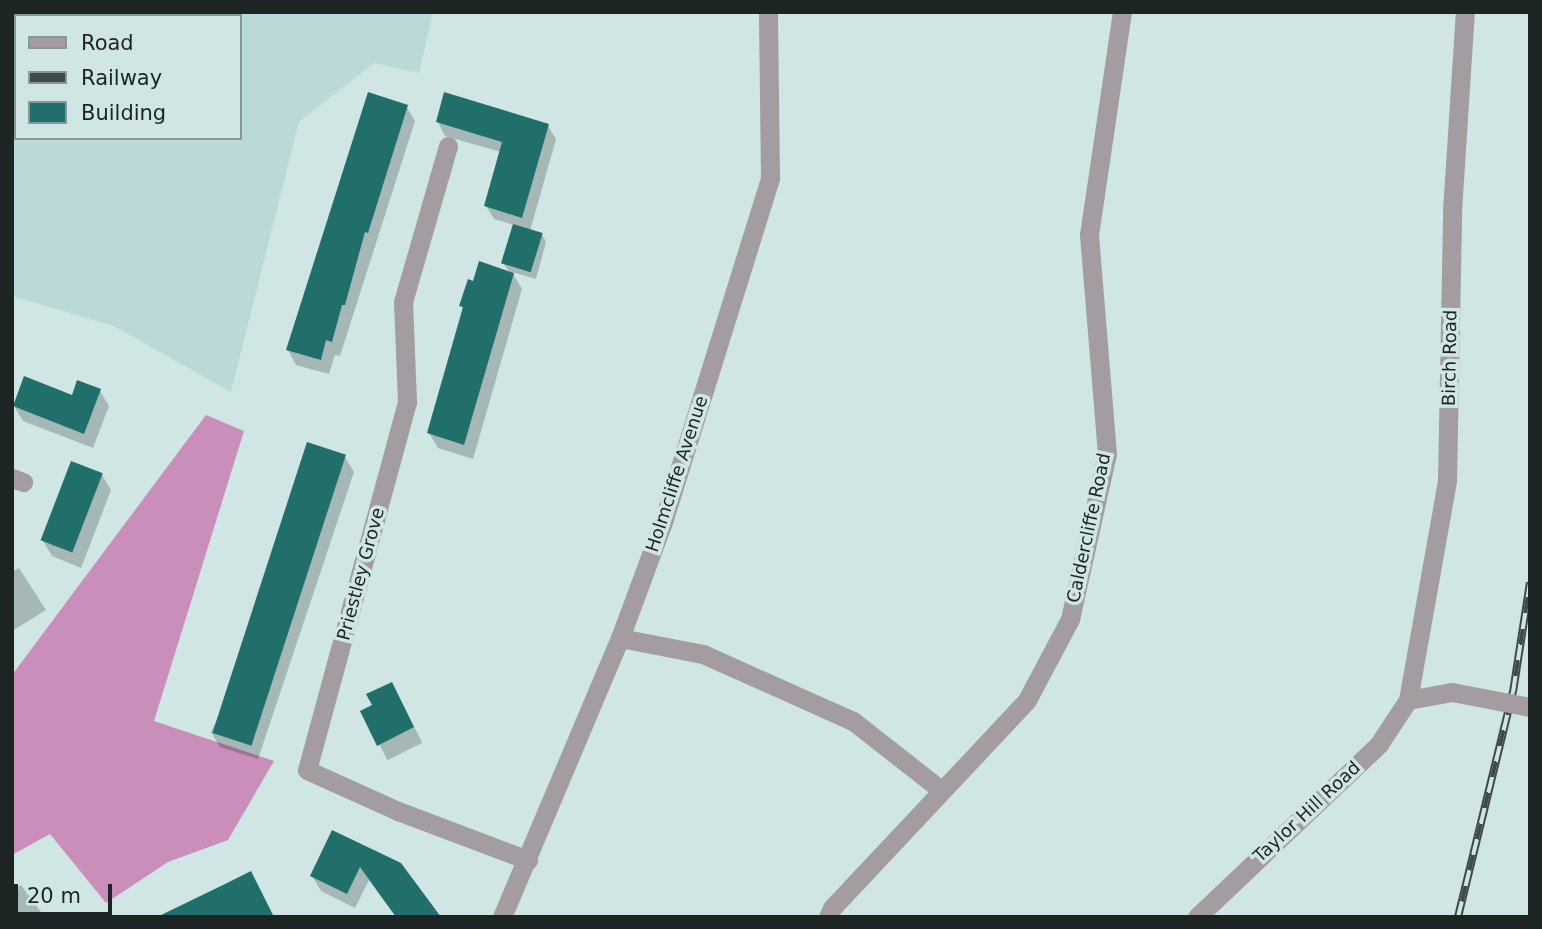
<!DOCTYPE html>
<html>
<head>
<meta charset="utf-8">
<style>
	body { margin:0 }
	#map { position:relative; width:1542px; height:929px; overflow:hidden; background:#cfe6e4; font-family:"DejaVu Sans",sans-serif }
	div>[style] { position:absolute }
	.built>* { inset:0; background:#bbdad7 }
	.forest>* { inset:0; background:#ca8eba }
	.shadow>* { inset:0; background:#0003; transform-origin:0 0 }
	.building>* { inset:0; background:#206f6a; transform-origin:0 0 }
	.minor>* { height:19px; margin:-9.5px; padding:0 9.5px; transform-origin:9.5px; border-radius:9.5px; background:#a39ca1 }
	.rail>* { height:8px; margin-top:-4px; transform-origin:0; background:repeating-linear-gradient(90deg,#cfe6e4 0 16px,#3f4b4a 0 32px); box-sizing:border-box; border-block:2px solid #3f4b4a }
	.minor-bridge>* { height:19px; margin:-9.5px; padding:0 9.5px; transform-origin:9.5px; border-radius:9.5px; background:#a39ca1 }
	span { translate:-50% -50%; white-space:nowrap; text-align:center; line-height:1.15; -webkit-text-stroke:7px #cfe6e4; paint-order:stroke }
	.street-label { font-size:18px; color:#1c2524 }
	.frame { position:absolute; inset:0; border:14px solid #1c2524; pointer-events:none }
	.legend { position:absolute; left:14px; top:14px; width:228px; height:126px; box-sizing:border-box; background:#cfe6e4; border:2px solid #879997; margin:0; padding:9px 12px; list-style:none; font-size:21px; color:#1c2524 }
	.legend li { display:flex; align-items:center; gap:14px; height:35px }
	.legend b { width:35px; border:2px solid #879997 }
	.scale { position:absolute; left:14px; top:884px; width:98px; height:32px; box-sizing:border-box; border:4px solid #1c2524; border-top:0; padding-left:9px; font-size:21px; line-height:24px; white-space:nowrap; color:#1c2524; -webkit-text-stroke:5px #cfe6e4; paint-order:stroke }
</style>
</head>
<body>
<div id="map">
	<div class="built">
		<i style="clip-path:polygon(evenodd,12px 12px,433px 12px,419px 73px,374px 63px,299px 122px,231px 392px,114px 326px,12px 296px,12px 12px,16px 16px,240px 16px,240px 138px,16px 138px,16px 16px)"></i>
	</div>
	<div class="forest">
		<i style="clip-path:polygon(206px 415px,244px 431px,154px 721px,274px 761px,228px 840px,168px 862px,106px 903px,50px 834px,12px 855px,12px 675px)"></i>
	</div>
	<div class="shadow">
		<i style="clip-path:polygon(406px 106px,415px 121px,340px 356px,335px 355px,329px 374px,296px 365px,288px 350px)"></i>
		<i style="clip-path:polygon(438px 122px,548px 126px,556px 139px,530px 231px,542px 234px,546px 242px,536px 279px,512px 272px,522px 289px,473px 459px,438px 448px,429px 433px,464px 310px,461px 306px,510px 273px,504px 264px,514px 225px,494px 219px,486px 206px,501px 152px,445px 136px)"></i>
		<i style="clip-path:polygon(100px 391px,109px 406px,93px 448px,23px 421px,14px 406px)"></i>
		<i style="clip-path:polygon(345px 457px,354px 472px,258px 759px,220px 747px,211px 732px)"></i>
		<i style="clip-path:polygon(102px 475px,111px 490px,81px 568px,52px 556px,43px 541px)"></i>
		<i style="clip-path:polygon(19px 568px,46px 610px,12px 631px,12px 572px)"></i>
		<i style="left:400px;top:699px;width:49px;height:39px;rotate:63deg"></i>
		<i style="clip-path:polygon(333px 832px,439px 917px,396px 917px,369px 880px,355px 908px,321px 891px,312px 876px)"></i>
		<i style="clip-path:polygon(21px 885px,44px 916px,44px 917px,12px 917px,12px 891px)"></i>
	</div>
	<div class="building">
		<i style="clip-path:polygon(368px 92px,408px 105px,368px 233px,365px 232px,345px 305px,342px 305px,332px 342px,326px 340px,321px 360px,286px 350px)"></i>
		<i style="clip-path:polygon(444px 92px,549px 124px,522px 218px,484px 206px,502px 142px,436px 122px)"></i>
		<i style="left:513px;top:224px;width:31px;height:41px;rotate:17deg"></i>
		<i style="clip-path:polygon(479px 261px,514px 273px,464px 445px,427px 433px,463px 307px,459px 306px,468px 279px,473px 281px)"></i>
		<i style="clip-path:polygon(24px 376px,72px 395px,77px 380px,101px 389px,84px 434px,13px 406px)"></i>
		<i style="left:307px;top:442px;width:41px;height:306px;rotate:18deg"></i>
		<i style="left:71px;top:461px;width:34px;height:85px;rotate:21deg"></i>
		<i style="clip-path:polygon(392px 682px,414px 727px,377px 746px,360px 711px,372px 705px,366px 694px)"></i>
		<i style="clip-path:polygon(332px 830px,401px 863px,441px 917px,396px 917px,360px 867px,347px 894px,310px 876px)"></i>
		<i style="clip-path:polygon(251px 871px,274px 917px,157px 917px,225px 884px)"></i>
	</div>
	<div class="minor">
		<i style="left:448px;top:146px;width:162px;rotate:106.1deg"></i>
		<i style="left:403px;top:302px;width:100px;rotate:87.7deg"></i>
		<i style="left:407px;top:402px;width:381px;rotate:105.2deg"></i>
		<i style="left:307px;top:770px;width:100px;rotate:24.3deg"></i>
		<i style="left:398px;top:811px;width:139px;rotate:20.7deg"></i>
		<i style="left:12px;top:478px;width:12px;rotate:20deg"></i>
		<i style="left:620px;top:638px;width:85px;rotate:10.9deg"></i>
		<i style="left:703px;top:654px;width:164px;rotate:24.1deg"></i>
		<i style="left:853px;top:721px;width:112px;rotate:38.1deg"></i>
		<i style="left:1408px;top:700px;width:45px;rotate:-10.3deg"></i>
		<i style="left:502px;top:917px;width:303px;rotate:-67.1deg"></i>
		<i style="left:620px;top:638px;width:124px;rotate:-69.7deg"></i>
		<i style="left:663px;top:522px;width:360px;rotate:-72.7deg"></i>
		<i style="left:770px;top:178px;width:166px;rotate:-90.7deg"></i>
		<i style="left:828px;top:917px;width:10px;rotate:-66deg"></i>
		<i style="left:832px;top:908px;width:285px;rotate:-46.8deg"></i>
		<i style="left:1027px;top:700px;width:92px;rotate:-62deg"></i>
		<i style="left:1070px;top:619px;width:169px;rotate:-77.4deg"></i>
		<i style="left:1107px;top:454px;width:220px;rotate:-94.7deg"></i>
		<i style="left:1089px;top:235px;width:225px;rotate:-81.6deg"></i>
		<i style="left:1197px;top:917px;width:251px;rotate:-43.5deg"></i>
		<i style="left:1379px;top:744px;width:53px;rotate:-56.6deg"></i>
		<i style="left:1408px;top:700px;width:223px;rotate:-79.9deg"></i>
		<i style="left:1447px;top:480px;width:269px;rotate:-88.9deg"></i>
		<i style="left:1452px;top:211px;width:199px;rotate:-86.3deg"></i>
	</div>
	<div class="rail">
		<i style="left:1458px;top:917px;width:232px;rotate:-76.3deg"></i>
		<i style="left:1513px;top:692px;width:111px;rotate:-81.2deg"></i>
	</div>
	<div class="minor-bridge">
		<i style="left:1452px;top:692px;width:79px;rotate:10.9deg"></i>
	</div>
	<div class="street-label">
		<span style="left:1450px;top:358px;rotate:-89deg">Birch Road</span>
		<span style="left:677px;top:474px;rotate:-72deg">Holmcliffe Avenue</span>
		<span style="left:1089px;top:528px;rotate:-78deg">Caldercliffe Road</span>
		<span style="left:361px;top:574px;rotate:-75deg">Priestley Grove</span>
		<span style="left:1307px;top:812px;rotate:-43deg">Taylor Hill Road</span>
	</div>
	<div class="frame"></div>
	<ul class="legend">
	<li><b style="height:9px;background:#a39ca1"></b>Road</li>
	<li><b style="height:9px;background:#3f4b4a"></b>Railway</li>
	<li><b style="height:19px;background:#206f6a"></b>Building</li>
	</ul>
	<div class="scale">20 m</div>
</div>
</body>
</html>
